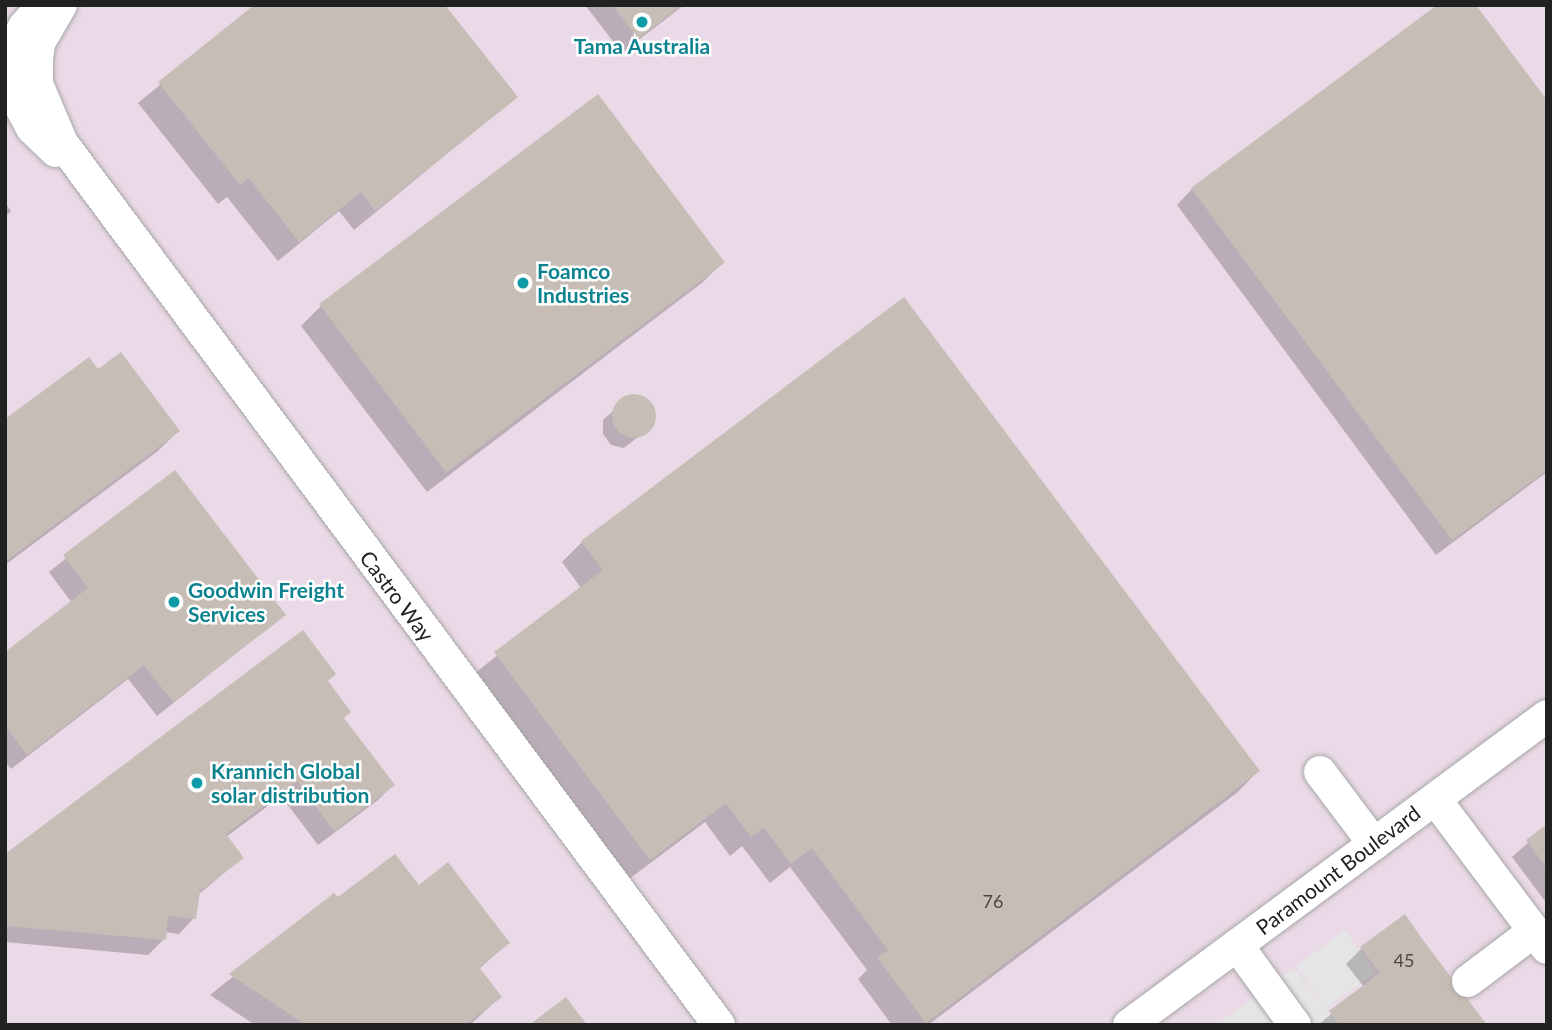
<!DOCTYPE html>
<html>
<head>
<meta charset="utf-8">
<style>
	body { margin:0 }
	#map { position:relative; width:1552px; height:1030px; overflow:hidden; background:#f1efe7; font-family:Lato,sans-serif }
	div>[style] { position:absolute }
	.industrial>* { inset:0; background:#ead9e6; transform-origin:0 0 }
	.parking>* { inset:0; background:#e5e5e5; transform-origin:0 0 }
	.shadow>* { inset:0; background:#0003 }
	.building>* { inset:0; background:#c6beb6; transform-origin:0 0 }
	.round { border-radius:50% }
	.roads { filter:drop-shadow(0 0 2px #a8a8a8) drop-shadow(0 0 2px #a8a8a8) }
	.minor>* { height:32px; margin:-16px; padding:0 16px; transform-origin:16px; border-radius:16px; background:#fff }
	.dots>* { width:19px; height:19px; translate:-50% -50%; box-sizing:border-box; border:4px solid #fff; border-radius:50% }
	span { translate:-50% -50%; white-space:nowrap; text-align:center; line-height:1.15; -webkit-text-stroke:5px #fff; paint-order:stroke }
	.number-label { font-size:18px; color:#4a4846 }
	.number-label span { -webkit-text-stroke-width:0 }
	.culture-label { font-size:21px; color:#0d838f; font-weight:700 }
	.left { translate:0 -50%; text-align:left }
	.street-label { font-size:21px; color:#212121 }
	.frame { position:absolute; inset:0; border:7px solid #212121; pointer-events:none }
</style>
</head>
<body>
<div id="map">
	<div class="industrial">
		<i style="left:5px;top:5px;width:1542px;height:1020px"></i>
	</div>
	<div class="parking">
		<i style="left:1345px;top:930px;width:52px;height:61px;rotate:54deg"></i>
		<i style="clip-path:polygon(1294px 968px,1339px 1025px,1216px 1025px)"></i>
	</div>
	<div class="shadow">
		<i style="clip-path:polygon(257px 5px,516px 97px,354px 230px,339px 211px,278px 261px,227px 197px,218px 204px,138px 103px)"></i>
		<i style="clip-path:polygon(585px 5px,684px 5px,622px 53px)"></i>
		<i style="clip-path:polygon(1547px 103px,1547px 472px,1436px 555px,1177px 205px,1192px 189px)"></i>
		<i style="clip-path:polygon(5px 203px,11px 211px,5px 217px)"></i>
		<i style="clip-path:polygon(723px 262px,703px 282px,427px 492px,301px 326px,321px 306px)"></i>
		<i style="clip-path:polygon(630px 396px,642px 397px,654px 413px,652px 426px,624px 448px,611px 445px,603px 434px,603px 420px)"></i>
		<i style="clip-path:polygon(5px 422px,178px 431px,158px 451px,5px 565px)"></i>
		<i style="clip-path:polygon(174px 472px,284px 615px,157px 716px,128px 679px,11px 769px,5px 762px,5px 655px,72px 603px,49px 572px)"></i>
		<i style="clip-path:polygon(582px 542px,1258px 771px,1238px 792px,928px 1025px,892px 1025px,858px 979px,867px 970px,790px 867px,770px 883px,742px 846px,730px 856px,705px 822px,629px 879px,474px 674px,581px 588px,562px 562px)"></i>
		<i style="clip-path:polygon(326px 682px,343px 718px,393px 785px,378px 800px,318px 845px,281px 796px,226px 837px,242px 858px,199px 894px,194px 918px,179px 934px,165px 932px,164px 939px,148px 955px,5px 942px,5px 856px)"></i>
		<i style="clip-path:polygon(1547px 826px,1547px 904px,1512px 857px)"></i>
		<i style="clip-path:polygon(418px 887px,508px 943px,479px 969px,500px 997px,470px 1025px,255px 1025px,210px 995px,334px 896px,337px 900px)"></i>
		<i style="clip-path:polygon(1362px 948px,1485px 1025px,1318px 1025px,1364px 987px,1346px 964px)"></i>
	</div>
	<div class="building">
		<i style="clip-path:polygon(254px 5px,445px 5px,518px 97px,375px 211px,361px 192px,299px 242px,249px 178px,240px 185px,158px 82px)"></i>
		<i style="clip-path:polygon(612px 5px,682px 5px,638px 39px)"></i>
		<i style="clip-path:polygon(1437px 5px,1476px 5px,1547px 100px,1547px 470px,1452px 540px,1191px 188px)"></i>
		<i style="left:598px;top:94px;width:211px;height:349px;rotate:53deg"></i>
		<i style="clip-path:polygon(904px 297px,1260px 771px,926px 1023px,877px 958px,888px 950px,812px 848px,791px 864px,764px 827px,751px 837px,726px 803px,650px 860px,494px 652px,603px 570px,581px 541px)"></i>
		<i style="clip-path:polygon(121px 352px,180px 431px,5px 562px,5px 419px,89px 357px,98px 369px)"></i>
		<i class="round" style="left:612px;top:394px;width:44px;height:44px"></i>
		<i style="clip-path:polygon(175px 470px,286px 615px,173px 702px,144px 665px,27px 755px,5px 726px,5px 652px,88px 588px,63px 555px)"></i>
		<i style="clip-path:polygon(303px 630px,336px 674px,328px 681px,351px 712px,344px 718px,395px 785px,334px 831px,297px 781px,226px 834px,244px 858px,200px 891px,196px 919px,168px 916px,166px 940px,6px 926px,5px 854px)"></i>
		<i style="clip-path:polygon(1547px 824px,1547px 868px,1526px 840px)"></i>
		<i style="clip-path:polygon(395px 854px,419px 885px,448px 862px,510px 943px,479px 967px,502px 997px,465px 1025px,306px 1025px,229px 974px,334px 893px,338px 897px)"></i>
		<i style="clip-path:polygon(1405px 914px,1423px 940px,1487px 1025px,1339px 1025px,1329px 1011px,1380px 973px,1360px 947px)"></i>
		<i style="clip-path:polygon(566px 997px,587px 1025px,529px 1025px)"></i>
	</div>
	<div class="roads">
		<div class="minor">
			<i style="left:43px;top:5px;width:29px;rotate:131deg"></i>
			<i style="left:24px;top:27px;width:33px;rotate:119deg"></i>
			<i style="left:8px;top:56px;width:24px;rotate:95deg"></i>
			<i style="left:6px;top:80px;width:55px;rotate:61.6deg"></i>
			<i style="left:32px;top:128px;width:33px;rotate:44deg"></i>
			<i style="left:61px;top:5px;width:44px;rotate:120.1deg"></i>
			<i style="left:39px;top:43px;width:17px;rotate:97deg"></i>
			<i style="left:37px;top:60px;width:24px;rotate:90deg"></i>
			<i style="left:37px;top:84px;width:64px;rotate:67deg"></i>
			<i style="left:62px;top:143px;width:1100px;rotate:53.32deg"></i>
			<i style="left:1320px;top:772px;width:90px;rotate:53.1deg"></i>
			<i style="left:1435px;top:799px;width:186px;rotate:53.1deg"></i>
			<i style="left:1237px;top:945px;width:99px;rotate:54.1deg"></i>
			<i style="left:1468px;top:981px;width:83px;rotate:-37.1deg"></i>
			<i style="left:1129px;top:1025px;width:520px;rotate:-36.47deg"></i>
		</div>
	</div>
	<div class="dots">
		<i style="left:642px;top:22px;background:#0f9aa8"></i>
		<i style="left:523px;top:283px;background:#0f9aa8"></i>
		<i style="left:174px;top:602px;background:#0f9aa8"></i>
		<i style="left:197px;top:783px;background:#0f9aa8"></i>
	</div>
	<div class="number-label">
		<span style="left:993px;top:901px">76</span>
		<span style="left:1404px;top:960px">45</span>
	</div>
	<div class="culture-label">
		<span style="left:642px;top:46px">Tama Australia</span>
		<span class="left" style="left:537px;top:283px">Foamco<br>Industries</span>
		<span class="left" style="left:188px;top:602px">Goodwin Freight<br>Services</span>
		<span class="left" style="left:211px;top:783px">Krannich Global<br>solar distribution</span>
	</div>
	<div class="street-label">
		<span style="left:397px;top:596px;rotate:53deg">Castro Way</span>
		<span style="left:1338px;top:870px;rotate:-37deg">Paramount Boulevard</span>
	</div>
	<div class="frame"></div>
</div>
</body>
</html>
